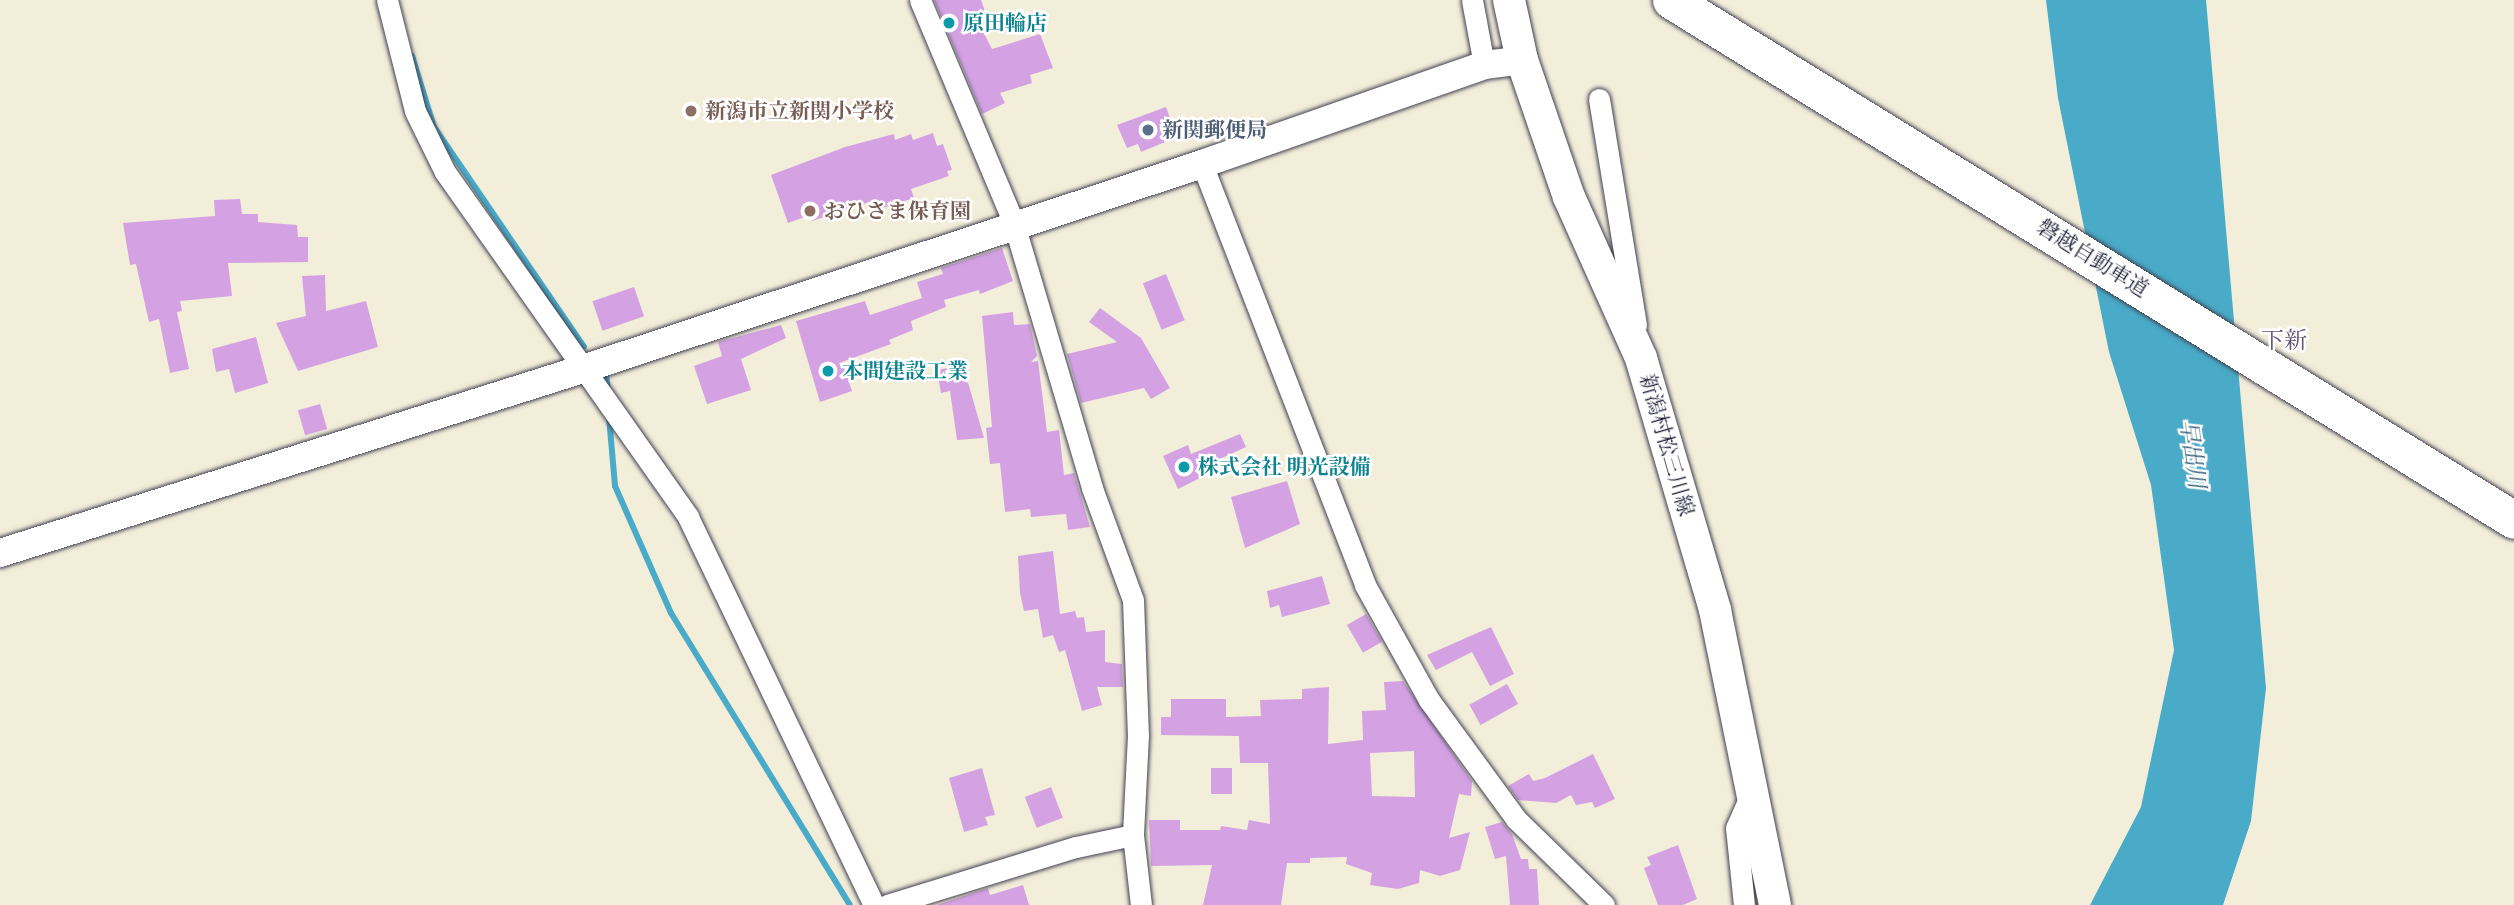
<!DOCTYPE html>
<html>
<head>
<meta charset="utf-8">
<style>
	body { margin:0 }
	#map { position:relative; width:2514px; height:905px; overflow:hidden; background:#f3eeda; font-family:"IM FELL French Canon","Noto Serif JP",serif }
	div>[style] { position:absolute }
	.water>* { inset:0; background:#49abc8 }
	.stream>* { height:6px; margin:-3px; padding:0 3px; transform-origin:3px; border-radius:3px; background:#49abc8 }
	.building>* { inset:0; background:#d4a2e3; transform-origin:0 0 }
	.roads { filter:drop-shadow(0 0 2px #414153) drop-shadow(0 0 2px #414153) }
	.street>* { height:21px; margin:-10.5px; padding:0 10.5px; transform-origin:10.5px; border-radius:10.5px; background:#fff }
	.secondary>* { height:28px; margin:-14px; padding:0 14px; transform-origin:14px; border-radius:14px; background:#fff }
	.primary>* { height:32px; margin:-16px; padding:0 16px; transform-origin:16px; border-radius:16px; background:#fff }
	.highway>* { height:37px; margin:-18.5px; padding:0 18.5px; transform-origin:18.5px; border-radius:18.5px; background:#fff }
	.dots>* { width:19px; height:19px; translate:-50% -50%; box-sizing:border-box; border:4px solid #fff; border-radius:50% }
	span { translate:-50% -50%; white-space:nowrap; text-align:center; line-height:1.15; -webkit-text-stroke:5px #fff; paint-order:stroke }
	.culture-label { font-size:21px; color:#0d838f; font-weight:700 }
	.left { translate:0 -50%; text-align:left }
	.education-label { font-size:21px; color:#785e54; font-weight:700 }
	.service-label { font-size:21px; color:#4e5e75; font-weight:700 }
	.street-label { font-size:21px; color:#22223b }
	.neighbourhood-label { font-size:23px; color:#604f76 }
	.water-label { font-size:23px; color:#34607a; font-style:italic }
</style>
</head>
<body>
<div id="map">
	<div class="water">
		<i style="clip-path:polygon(2046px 0,2206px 0,2266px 688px,2251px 821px,2223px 905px,2090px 905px,2141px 807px,2174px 650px,2151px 485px,2109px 352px,2058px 98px)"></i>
	</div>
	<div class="stream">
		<i style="left:412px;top:56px;width:74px;rotate:72.8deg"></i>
		<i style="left:434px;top:127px;width:266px;rotate:55.7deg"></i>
		<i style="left:606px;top:373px;width:19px;rotate:84deg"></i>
		<i style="left:609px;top:417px;width:69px;rotate:85deg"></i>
		<i style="left:615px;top:486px;width:139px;rotate:66.2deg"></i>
		<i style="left:671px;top:613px;width:342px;rotate:58.5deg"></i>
	</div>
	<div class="building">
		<i style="clip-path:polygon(934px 0,981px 0,986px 14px,976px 18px,992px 49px,1040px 34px,1053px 68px,1030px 75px,1032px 83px,1000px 93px,1005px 103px,982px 114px)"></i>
		<i style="clip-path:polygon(1166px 107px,1177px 137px,1141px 152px,1138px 144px,1127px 148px,1117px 125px)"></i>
		<i style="clip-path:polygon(933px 133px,937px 146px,943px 144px,952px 170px,947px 171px,949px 176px,911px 189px,914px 198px,873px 211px,870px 202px,812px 221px,810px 215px,788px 223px,771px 175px,845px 147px,894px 134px,895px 140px,911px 134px,913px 140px)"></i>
		<i style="clip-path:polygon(240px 199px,242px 214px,258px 214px,258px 222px,297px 225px,298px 237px,308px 237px,308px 262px,228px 263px,232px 296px,180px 301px,182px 311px,177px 312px,189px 369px,170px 373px,159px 319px,149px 322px,136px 264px,130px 265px,123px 223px,215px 216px,214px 200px)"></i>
		<i style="clip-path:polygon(1002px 248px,1013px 281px,980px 294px,979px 290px,944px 300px,946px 307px,911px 321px,913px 330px,889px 340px,891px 344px,842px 362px,852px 391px,820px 402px,796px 321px,865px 301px,870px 315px,922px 298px,917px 282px,943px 274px,941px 268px)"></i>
		<i style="left:1166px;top:274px;width:50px;height:25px;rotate:68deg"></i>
		<i style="clip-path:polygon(325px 275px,326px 311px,366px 301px,378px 347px,298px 371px,276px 323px,306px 316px,302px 276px)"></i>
		<i style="left:634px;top:287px;width:31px;height:44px;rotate:71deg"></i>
		<i style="clip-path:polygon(1100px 308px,1141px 338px,1170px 388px,1151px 399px,1144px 388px,1081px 403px,1067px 354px,1117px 342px,1089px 322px)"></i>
		<i style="clip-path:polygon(1013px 312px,1014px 325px,1030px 324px,1037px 356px,1031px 362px,1038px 361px,1047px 432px,1059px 430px,1064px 475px,1074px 473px,1090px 527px,1068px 530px,1066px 514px,1031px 517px,1030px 509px,1005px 512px,1000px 463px,990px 464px,986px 428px,992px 427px,982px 316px)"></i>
		<i style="clip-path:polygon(781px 325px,786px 338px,741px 359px,751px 390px,707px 404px,694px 366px,722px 356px,718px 342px)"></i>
		<i style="clip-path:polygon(256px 337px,268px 383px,235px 393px,229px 369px,216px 372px,212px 349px)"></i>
		<i style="clip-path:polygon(963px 365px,984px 438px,957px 440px,950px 391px,941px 393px,937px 370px)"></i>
		<i style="left:320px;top:404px;width:26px;height:23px;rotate:74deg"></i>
		<i style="clip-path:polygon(1240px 434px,1246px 447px,1198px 469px,1202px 477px,1178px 489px,1163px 456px,1188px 445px,1191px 454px)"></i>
		<i style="clip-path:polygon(1287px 481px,1300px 524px,1245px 548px,1231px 497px)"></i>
		<i style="clip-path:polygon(1053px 551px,1060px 614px,1075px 611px,1077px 618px,1084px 617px,1086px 632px,1105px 630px,1105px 662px,1122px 664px,1123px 687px,1097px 687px,1102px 705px,1082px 711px,1065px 650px,1059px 652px,1053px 635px,1043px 638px,1038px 609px,1024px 611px,1020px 593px,1018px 556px)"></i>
		<i style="clip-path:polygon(1322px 576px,1330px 604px,1282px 617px,1279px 605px,1270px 608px,1267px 591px)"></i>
		<i style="left:1366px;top:614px;width:32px;height:22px;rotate:60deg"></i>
		<i style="clip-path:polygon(1491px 627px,1514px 674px,1490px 686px,1472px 652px,1436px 670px,1427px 655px)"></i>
		<i style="clip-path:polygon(evenodd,1403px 681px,1472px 781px,1471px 796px,1459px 794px,1449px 838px,1470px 832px,1460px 870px,1440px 876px,1420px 870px,1419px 883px,1398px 889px,1370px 885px,1372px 873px,1346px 864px,1347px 857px,1310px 858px,1310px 863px,1287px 863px,1281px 905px,1203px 905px,1212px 865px,1151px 866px,1149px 820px,1180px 820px,1180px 830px,1220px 830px,1221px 826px,1247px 830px,1249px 820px,1270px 824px,1268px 763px,1240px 763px,1239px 736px,1161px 735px,1161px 717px,1171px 717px,1171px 699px,1226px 699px,1226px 717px,1261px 716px,1260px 700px,1302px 699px,1302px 689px,1329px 687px,1328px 744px,1363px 740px,1362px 711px,1386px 710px,1384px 682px,1403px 681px,1414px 751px,1415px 797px,1372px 796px,1370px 753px,1414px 751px)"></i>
		<i style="left:1507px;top:684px;width:23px;height:43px;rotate:61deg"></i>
		<i style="clip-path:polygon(1593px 754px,1615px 799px,1595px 808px,1592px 802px,1576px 805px,1571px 795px,1556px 803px,1518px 800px,1508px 786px,1529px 774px,1533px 781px,1545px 778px)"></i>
		<i style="clip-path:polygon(982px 768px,995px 815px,985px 817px,988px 825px,964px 832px,949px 778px)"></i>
		<i style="left:1211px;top:768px;width:21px;height:26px"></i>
		<i style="left:1051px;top:787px;width:33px;height:28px;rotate:69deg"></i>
		<i style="clip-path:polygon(1502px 822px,1512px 834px,1521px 859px,1528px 859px,1529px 869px,1537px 869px,1539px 905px,1510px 905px,1506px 856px,1495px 859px,1485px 827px)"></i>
		<i style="clip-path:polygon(1678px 845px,1697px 899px,1683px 905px,1658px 905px,1644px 868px,1651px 865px,1647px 857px)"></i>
		<i style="clip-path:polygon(1023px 885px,1029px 905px,937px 905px,988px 888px,990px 895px)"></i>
	</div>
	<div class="roads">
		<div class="street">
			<i style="left:387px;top:0;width:114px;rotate:75.8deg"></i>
			<i style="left:415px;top:111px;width:68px;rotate:63.8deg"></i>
			<i style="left:445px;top:172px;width:422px;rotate:54.8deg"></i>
			<i style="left:688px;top:517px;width:430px;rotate:64.4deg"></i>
			<i style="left:920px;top:0;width:243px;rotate:67.2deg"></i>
			<i style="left:1014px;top:224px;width:275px;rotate:73.5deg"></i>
			<i style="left:1092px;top:488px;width:119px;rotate:69.9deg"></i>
			<i style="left:1133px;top:600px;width:135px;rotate:87.9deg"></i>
			<i style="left:1138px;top:735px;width:100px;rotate:92.9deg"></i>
			<i style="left:1133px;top:835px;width:70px;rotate:83.5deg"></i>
			<i style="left:1472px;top:0;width:66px;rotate:79.5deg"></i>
			<i style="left:1599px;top:99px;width:229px;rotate:80.7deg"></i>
			<i style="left:1202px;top:164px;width:451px;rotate:68.8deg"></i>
			<i style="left:1365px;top:585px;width:132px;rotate:60.9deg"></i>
			<i style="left:1429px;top:700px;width:147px;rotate:53.8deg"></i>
			<i style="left:1516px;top:819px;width:123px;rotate:44.3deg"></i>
			<i style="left:887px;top:905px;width:198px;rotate:-17.1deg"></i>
			<i style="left:1076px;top:847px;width:58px;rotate:-11.9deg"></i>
			<i style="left:1744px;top:905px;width:77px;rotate:-95.9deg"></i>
			<i style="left:1736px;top:828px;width:39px;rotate:-66deg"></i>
		</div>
		<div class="secondary">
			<i style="left:0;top:553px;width:611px;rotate:-17.52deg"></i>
			<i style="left:583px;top:369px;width:652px;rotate:-18.32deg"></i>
			<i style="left:1202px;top:164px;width:299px;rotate:-19.3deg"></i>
			<i style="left:1484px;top:65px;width:38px;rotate:-7deg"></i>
		</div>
		<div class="primary">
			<i style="left:1509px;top:0;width:61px;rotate:77.8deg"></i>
			<i style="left:1522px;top:60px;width:145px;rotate:71.1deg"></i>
			<i style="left:1569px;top:197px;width:176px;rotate:65.9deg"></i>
			<i style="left:1641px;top:358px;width:263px;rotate:73.6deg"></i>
			<i style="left:1715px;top:610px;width:301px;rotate:78.5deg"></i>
		</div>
		<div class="highway">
			<i style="left:1671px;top:0;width:990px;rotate:31.67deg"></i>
		</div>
	</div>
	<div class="dots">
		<i style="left:949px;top:23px;background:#0f9aa8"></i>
		<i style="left:691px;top:111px;background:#8d6e63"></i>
		<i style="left:1148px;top:130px;background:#5c6f8a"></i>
		<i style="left:810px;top:211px;background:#8d6e63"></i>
		<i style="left:828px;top:371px;background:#0f9aa8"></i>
		<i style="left:1184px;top:467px;background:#0f9aa8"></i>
	</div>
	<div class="culture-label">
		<span class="left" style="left:963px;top:23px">原田輪店</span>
		<span class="left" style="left:842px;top:371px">本間建設工業</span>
		<span class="left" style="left:1198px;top:467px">株式会社 明光設備</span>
	</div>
	<div class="education-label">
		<span class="left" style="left:705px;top:111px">新潟市立新関小学校</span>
		<span class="left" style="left:824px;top:211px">おひさま保育園</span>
	</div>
	<div class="service-label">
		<span class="left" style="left:1162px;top:130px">新関郵便局</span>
	</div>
	<div class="street-label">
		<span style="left:2093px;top:258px;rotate:32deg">磐越自動車道</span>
		<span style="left:1667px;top:445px;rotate:74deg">新潟村松三川線</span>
	</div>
	<div class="neighbourhood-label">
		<span style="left:2284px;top:341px">下新</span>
	</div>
	<div class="water-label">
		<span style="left:2192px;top:454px;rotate:82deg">早出川</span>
	</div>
</div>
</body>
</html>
